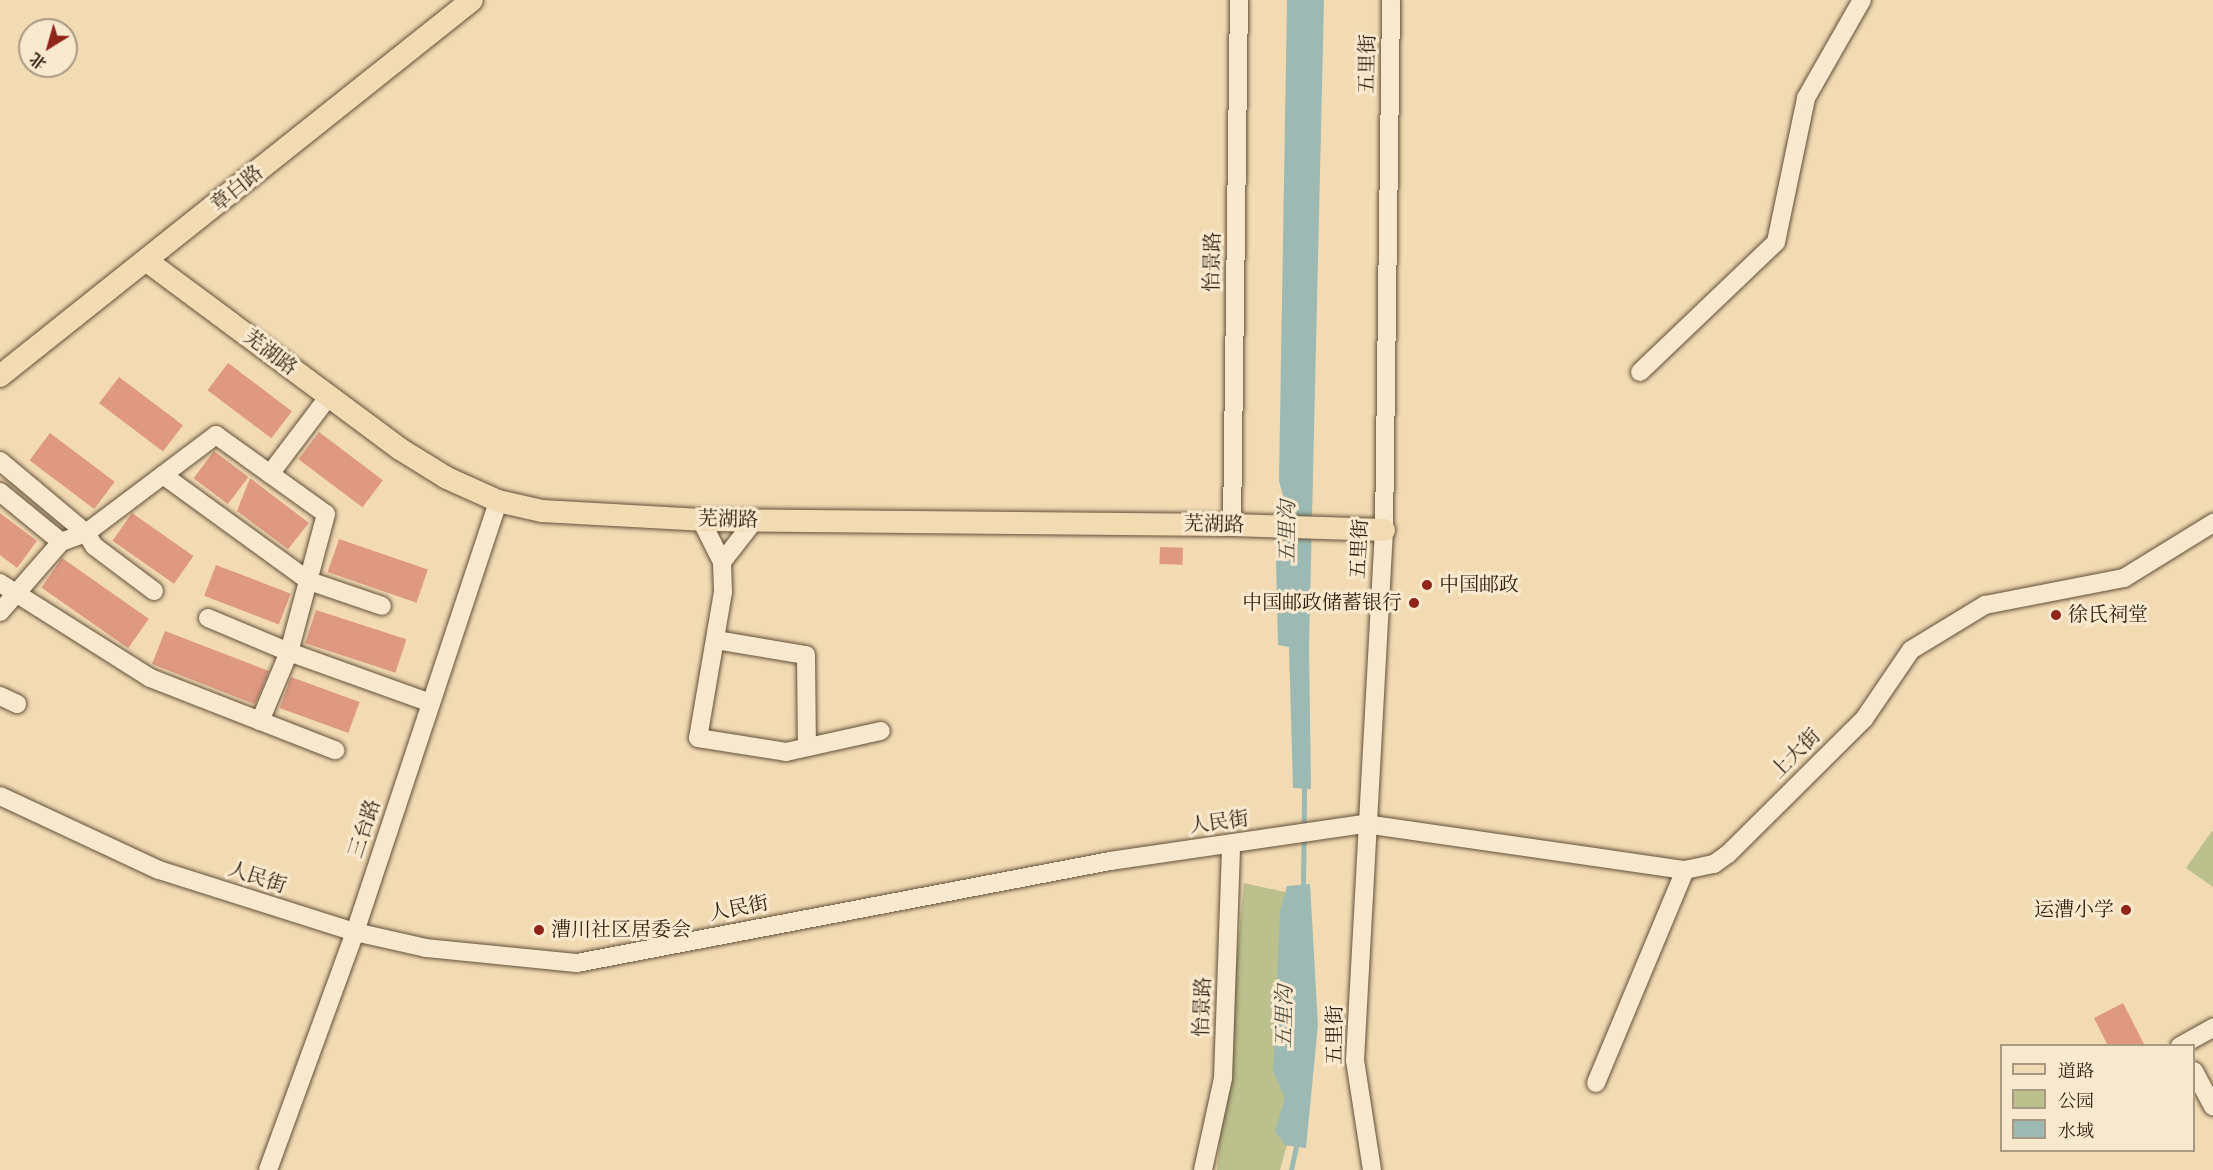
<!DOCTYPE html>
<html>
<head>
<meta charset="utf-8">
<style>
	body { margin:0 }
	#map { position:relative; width:2213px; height:1170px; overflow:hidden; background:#f2dbb3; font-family:"Libre Bodoni","Noto Serif SC",serif }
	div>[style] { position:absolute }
	.green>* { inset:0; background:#bcc08c }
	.water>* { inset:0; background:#9cbab3 }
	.stream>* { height:5px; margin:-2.5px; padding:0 2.5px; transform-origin:2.5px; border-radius:2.5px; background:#9cbab3 }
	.building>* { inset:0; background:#df9881; transform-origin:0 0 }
	.roads { filter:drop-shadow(0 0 2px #62503a) drop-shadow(0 0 2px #62503a) }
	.minor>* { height:18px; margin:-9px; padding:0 9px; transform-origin:9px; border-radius:9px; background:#f7e8ce }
	.major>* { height:22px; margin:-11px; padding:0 11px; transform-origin:11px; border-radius:11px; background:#f2dbb3 }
	.dots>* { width:16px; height:16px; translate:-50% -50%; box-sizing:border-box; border:3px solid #f7e8ce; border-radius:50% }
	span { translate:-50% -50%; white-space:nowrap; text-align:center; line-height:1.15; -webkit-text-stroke:6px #f7e8ce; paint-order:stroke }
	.street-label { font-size:20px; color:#322212 }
	.poi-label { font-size:20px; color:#322212 }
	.left { translate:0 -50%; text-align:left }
	.right { translate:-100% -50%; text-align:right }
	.water-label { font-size:21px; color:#525042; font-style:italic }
	.legend { position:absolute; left:2000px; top:1044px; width:195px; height:108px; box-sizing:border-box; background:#f7e8ce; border:2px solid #a89983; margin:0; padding:8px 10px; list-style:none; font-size:18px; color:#322212 }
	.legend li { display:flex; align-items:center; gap:12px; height:30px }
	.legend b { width:30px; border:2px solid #a89983 }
	.north { position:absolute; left:18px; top:18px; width:60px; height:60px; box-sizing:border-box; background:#f7e8ce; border:2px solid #a89983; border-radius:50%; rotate:217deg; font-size:16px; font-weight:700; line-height:24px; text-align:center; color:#322212 }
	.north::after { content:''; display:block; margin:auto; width:21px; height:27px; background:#8f2418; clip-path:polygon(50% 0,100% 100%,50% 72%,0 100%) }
</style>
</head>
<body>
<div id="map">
	<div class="green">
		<i style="clip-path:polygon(2212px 831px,2213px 831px,2213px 887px,2186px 868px)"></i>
		<i style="clip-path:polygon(1244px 883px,1298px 895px,1291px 1130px,1280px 1170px,1217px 1170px)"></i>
	</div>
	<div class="water">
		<i style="clip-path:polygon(1287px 0,1324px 0,1309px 647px,1311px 789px,1293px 788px,1289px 647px,1278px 645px,1276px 560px,1284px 545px,1287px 510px,1279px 481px)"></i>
		<i style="clip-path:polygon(1310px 884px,1318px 1025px,1306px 1148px,1285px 1145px,1275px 1131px,1285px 1098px,1273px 1071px,1280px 912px,1287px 886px)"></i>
	</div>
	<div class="stream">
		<i style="left:1303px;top:889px;width:104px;rotate:-89.4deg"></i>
		<i style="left:1291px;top:1170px;width:30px;rotate:-78deg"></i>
	</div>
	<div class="building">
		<i style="left:228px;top:363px;width:80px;height:34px;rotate:37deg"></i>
		<i style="left:119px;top:377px;width:80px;height:33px;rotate:37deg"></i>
		<i style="left:319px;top:432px;width:80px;height:34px;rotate:37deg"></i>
		<i style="left:50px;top:433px;width:81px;height:34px;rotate:37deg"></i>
		<i style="left:214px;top:451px;width:43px;height:34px;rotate:37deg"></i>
		<i style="clip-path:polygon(250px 478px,309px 523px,288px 549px,237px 511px)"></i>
		<i style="clip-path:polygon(0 513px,37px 541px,17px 568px,0 555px)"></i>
		<i style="left:132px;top:513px;width:75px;height:34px;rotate:35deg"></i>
		<i style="left:339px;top:539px;width:94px;height:35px;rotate:19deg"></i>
		<i style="left:1160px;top:547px;width:23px;height:17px;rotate:2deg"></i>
		<i style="left:62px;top:558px;width:106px;height:36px;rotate:35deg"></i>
		<i style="left:216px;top:565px;width:80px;height:33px;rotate:21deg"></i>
		<i style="left:316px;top:610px;width:95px;height:35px;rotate:18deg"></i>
		<i style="clip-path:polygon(165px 631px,269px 671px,257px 700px,254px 704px,152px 664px)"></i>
		<i style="left:291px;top:677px;width:73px;height:33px;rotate:20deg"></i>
		<i style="clip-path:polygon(2123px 1003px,2145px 1046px,2108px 1046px,2094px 1018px)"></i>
	</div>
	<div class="roads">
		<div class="minor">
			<i style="left:1640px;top:372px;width:188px;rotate:-43.7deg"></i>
			<i style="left:1776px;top:242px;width:147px;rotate:-78.2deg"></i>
			<i style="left:1806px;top:98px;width:113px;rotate:-60.3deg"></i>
			<i style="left:0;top:461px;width:112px;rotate:39.9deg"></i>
			<i style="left:86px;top:533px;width:15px;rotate:58deg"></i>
			<i style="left:94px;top:546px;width:75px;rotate:36.9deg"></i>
			<i style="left:270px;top:474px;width:98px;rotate:-52.9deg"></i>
			<i style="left:163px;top:475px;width:180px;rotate:36deg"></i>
			<i style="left:309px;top:581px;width:77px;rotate:18.9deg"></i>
			<i style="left:0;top:492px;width:79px;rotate:39.3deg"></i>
			<i style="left:701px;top:520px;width:47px;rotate:63.4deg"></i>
			<i style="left:722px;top:562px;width:52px;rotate:-52deg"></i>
			<i style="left:1232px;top:525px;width:525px;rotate:-89.24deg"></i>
			<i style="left:722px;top:562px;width:30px;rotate:88deg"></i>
			<i style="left:723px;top:592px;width:148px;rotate:99.7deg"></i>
			<i style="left:698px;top:738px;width:89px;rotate:9deg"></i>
			<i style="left:786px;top:752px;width:97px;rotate:-12.5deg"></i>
			<i style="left:0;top:583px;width:178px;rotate:32.3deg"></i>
			<i style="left:150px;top:678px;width:199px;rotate:21.3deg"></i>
			<i style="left:0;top:612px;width:93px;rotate:-48.9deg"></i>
			<i style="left:61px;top:542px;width:27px;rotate:-20deg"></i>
			<i style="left:86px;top:533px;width:163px;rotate:-37deg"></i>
			<i style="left:216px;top:435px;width:135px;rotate:35.7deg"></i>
			<i style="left:326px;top:514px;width:143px;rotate:105deg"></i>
			<i style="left:289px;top:652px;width:151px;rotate:19.8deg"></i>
			<i style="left:208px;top:618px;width:88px;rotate:22.8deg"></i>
			<i style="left:289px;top:652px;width:75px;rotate:112.8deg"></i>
			<i style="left:716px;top:640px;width:91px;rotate:9.5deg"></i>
			<i style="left:806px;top:655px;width:92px;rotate:89.4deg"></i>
			<i style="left:0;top:696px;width:19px;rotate:25deg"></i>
			<i style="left:0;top:796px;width:175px;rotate:25deg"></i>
			<i style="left:159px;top:870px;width:206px;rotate:17.6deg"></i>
			<i style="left:355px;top:932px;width:73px;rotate:12.7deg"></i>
			<i style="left:426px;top:948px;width:152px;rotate:5.7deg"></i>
			<i style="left:577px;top:963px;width:543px;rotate:-10.83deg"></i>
			<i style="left:1110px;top:861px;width:258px;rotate:-8.3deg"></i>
			<i style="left:1365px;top:824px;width:323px;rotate:8.2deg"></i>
			<i style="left:1685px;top:870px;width:30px;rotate:-12deg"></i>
			<i style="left:1714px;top:864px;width:17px;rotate:-36deg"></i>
			<i style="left:1728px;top:854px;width:192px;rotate:-44.8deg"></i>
			<i style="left:1864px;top:719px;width:83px;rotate:-55.7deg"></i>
			<i style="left:1911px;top:650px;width:87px;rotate:-31.3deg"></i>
			<i style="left:1985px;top:605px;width:142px;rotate:-11deg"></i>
			<i style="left:2124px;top:578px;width:105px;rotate:-31.7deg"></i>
			<i style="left:2180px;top:1046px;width:38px;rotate:-29deg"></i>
			<i style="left:2194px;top:1071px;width:40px;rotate:62deg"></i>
			<i style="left:1596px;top:1083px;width:231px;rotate:-67.3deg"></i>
			<i style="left:268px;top:1170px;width:253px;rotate:-69.9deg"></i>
			<i style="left:355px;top:932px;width:454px;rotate:-71.6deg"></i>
			<i style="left:1203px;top:1170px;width:94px;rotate:-77.7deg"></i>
			<i style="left:1223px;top:1078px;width:234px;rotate:-88deg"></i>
			<i style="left:1372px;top:1170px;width:111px;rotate:-98.8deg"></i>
			<i style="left:1355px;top:1060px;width:531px;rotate:-86.87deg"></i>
			<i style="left:1384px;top:530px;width:530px;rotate:-89.24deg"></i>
		</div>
		<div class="major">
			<i style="left:147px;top:261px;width:315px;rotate:36.6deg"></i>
			<i style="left:400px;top:449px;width:55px;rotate:31.7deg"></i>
			<i style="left:447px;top:478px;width:56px;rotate:24.3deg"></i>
			<i style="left:498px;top:501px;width:45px;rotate:12.8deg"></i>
			<i style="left:542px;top:511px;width:159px;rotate:3.2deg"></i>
			<i style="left:701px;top:520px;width:531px;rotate:0.54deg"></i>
			<i style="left:1232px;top:525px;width:152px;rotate:1.9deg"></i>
			<i style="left:0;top:376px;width:603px;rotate:-38.54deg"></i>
		</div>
	</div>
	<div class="dots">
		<i style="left:1427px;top:585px;background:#8f2418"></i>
		<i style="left:1414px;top:603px;background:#8f2418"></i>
		<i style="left:2056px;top:615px;background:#8f2418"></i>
		<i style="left:2126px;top:910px;background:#8f2418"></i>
		<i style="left:539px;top:930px;background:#8f2418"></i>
	</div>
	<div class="street-label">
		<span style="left:1368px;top:64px;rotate:-89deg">五里街</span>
		<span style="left:237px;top:189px;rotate:-39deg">章白路</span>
		<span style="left:1213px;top:262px;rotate:-89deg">怡景路</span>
		<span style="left:270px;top:353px;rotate:37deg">芜湖路</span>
		<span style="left:728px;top:520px;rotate:1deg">芜湖路</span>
		<span style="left:1214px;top:525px;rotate:1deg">芜湖路</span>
		<span style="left:1360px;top:549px;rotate:-87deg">五里街</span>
		<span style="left:1796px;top:754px;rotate:-45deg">上大街</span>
		<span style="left:1219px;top:823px;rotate:-8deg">人民街</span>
		<span style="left:365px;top:829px;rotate:-72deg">三台路</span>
		<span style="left:257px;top:878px;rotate:18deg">人民街</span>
		<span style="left:739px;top:909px;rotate:-11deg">人民街</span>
		<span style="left:1203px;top:1007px;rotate:-88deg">怡景路</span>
		<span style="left:1335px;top:1035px;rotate:-90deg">五里街</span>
	</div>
	<div class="poi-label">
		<span class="left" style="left:1439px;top:585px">中国邮政</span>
		<span class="right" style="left:1402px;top:603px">中国邮政储蓄银行</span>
		<span class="left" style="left:2068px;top:615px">徐氏祠堂</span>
		<span class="right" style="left:2114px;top:910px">运漕小学</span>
		<span class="left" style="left:551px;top:930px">漕川社区居委会</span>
	</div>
	<div class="water-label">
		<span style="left:1288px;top:532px;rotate:-90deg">五里沟</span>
		<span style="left:1285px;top:1017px;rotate:-89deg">五里沟</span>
	</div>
	<ul class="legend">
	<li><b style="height:8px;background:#f2dbb3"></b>道路</li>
	<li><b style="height:16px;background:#bcc08c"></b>公园</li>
	<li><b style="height:16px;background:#9cbab3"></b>水域</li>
	</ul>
	<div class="north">北</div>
</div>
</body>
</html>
